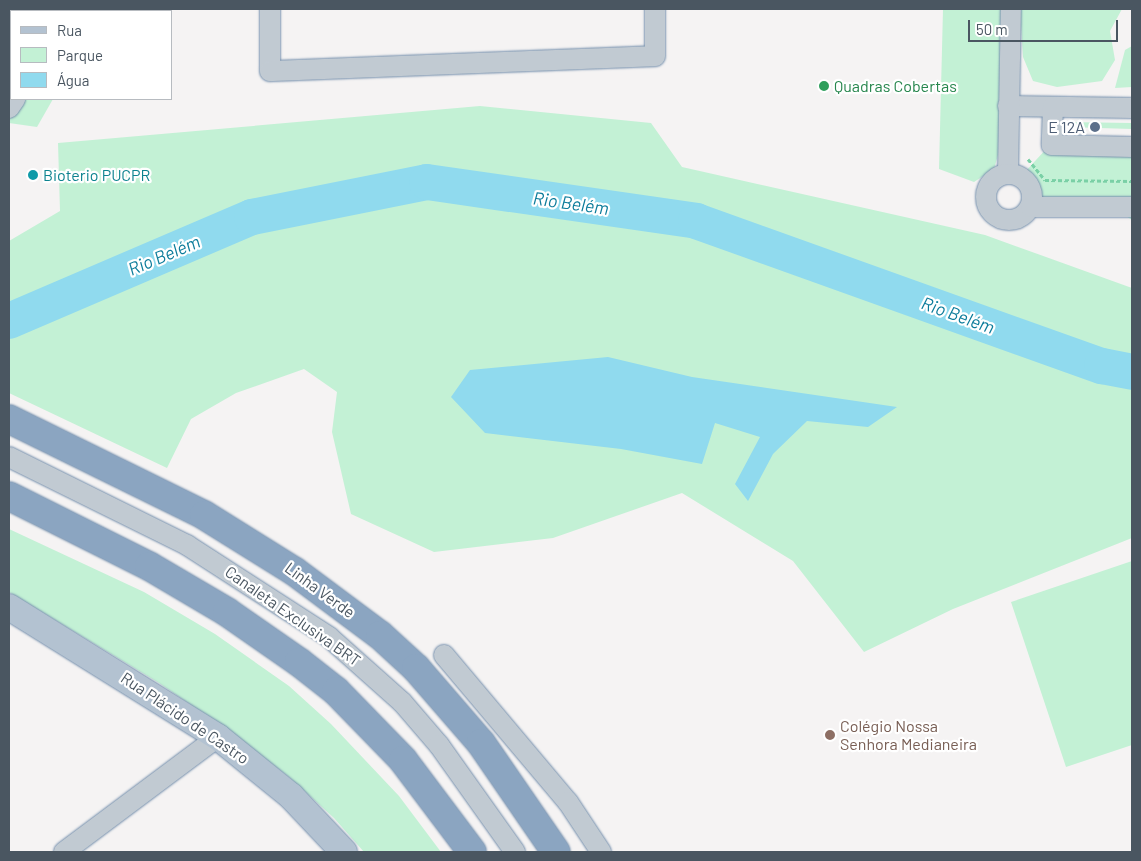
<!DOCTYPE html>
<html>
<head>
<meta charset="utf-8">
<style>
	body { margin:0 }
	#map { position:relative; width:1141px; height:861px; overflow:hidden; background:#f5f3f3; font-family:Barlow,sans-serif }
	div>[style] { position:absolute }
	.green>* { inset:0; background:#c3f1d5 }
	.water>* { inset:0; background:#90daee }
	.stream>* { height:6px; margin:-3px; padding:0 3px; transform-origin:3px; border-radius:3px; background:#90daee }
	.river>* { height:36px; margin:-18px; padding:0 18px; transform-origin:18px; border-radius:18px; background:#90daee }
	.path>* { height:3px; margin-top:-1.5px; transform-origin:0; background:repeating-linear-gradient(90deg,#7ad0a6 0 4px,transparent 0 6.5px) }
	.roads { filter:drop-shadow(0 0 1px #7690ad) drop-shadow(0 0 1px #7690ad) }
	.minor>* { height:20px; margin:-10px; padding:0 10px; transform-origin:10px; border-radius:10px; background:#c1cad2 }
	.minor>.ring { margin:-10px; padding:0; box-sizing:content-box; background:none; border:20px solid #c1cad2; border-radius:50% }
	.major>* { height:26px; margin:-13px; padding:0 13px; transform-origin:13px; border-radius:13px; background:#b3c2d1 }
	.highway>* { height:28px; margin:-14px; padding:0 14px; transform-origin:14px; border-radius:14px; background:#8ba5c1 }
	.dots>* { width:14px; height:14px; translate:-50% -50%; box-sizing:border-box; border:2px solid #fff; border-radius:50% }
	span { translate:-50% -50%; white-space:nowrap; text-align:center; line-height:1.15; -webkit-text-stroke:4.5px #fff; paint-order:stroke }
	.leisure-label { font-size:16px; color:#27864d }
	.left { translate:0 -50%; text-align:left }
	.service-label { font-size:16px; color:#4e5e75 }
	.right { translate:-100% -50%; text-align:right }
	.culture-label { font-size:16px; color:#0d838f }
	.street-label { font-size:16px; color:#4a5661 }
	.education-label { font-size:16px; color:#785e54 }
	.water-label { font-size:18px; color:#0c7c9b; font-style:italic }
	.frame { position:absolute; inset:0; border:10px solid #4a5661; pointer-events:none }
	.legend { position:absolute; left:10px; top:10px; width:162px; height:90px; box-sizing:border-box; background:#fff; border:1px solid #b7bbc0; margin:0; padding:6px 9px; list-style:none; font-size:15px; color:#4a5661 }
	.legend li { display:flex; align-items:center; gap:10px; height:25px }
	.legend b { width:25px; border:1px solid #b7bbc0 }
	.scale { position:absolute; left:968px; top:20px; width:150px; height:22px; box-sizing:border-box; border:2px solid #4a5661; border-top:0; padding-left:6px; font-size:15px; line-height:18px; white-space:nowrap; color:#4a5661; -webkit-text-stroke:4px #fff; paint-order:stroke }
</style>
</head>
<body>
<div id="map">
	<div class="green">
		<i style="clip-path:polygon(943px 9px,1005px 9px,1000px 148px,994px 169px,974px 182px,939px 169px)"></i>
		<i style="clip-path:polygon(1020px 9px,1122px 9px,1110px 31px,1115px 60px,1102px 81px,1057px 87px,1033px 81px,1023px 57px)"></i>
		<i style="clip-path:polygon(11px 18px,11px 99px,53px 99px,37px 127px,9px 123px)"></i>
		<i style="clip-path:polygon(1132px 46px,1132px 87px,1115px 88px,1125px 50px)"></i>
		<i style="clip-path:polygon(480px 106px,651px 123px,682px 167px,985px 235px,1132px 288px,1132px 538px,953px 609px,864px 652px,793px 561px,682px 493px,553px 538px,434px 552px,351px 514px,332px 432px,337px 392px,304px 369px,236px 393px,191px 419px,167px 468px,9px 393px,9px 241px,60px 211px,58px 143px)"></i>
		<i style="clip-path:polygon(1067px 122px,1132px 123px,1132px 129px,1067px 127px)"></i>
		<i style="clip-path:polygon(1048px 147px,1132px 154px,1132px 220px,1120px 212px,1037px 199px,1024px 173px)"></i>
		<i style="clip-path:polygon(9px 529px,144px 592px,215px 634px,289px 686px,331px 724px,399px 796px,441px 852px,364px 852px,334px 818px,289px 777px,232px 733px,159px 683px,9px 592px)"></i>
		<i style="clip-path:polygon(1132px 561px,1132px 745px,1066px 767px,1011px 602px)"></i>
	</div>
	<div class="water">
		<i style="clip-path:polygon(608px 357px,692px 377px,897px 407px,868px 427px,807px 421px,773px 454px,748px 501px,735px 484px,760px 437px,715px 423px,702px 464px,621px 449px,485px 433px,451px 397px,470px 370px)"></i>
	</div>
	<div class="stream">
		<i style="left:21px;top:11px;width:3px;rotate:-45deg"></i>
		<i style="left:9px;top:39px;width:6px;rotate:-72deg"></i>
	</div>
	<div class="river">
		<i style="left:9px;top:321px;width:264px;rotate:-23.2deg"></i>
		<i style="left:252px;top:217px;width:178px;rotate:-11.3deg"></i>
		<i style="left:427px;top:182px;width:272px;rotate:8.2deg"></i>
		<i style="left:696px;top:221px;width:431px;rotate:19.7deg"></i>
		<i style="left:1102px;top:366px;width:31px;rotate:11deg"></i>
	</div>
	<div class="path">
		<i style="left:1028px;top:159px;width:27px;rotate:51deg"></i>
		<i style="left:1045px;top:180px;width:87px;rotate:0.7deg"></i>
	</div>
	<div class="roads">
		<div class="minor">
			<i style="left:270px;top:9px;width:62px;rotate:90deg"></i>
			<i style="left:270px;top:71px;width:385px;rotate:-2.2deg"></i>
			<i style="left:655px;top:56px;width:47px;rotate:-90deg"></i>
			<i style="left:62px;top:11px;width:2px;rotate:-63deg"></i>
			<i style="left:1008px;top:106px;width:124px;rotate:0.9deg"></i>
			<i style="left:1053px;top:107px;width:38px;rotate:92deg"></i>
			<i style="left:1052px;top:145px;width:80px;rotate:1.4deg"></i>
			<i style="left:9px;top:108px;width:11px;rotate:-56deg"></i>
			<i style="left:1008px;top:173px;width:164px;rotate:-89deg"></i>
			<i class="ring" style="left:986px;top:174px;width:26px;height:26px"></i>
			<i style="left:1031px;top:207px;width:101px"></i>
			<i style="left:9px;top:457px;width:199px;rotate:26.3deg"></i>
			<i style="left:187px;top:545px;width:169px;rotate:32.9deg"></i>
			<i style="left:329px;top:637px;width:98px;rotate:41.7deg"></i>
			<i style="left:402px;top:702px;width:57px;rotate:49.3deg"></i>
			<i style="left:439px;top:745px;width:131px;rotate:54.6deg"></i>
			<i style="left:444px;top:655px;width:192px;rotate:49.9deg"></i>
			<i style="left:568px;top:802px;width:60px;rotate:56.6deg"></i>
			<i style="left:64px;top:852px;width:192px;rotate:-36.8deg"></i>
		</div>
		<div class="major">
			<i style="left:9px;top:607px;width:246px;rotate:31.9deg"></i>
			<i style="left:218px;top:737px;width:94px;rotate:38.9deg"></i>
			<i style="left:291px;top:796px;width:77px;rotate:46.6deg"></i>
		</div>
		<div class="highway">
			<i style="left:9px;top:419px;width:217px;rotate:26.2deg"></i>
			<i style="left:204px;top:515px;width:106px;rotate:31.9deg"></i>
			<i style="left:294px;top:571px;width:107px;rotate:36.7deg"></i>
			<i style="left:380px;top:635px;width:49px;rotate:42.5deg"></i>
			<i style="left:416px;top:668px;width:99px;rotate:49.1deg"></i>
			<i style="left:481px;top:743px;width:132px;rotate:55.5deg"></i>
			<i style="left:9px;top:496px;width:157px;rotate:26.6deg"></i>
			<i style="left:149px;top:566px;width:91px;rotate:30.5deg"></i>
			<i style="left:227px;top:612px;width:88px;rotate:34.8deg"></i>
			<i style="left:299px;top:662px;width:47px;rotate:38.1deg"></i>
			<i style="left:336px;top:691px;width:96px;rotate:45.8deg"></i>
			<i style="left:403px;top:760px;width:115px;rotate:53.1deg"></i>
		</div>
	</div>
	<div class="dots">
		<i style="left:824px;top:86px;background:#2e9e5b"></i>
		<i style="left:1095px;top:127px;background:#5c6f8a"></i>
		<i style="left:33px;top:175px;background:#0f9aa8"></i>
		<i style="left:830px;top:735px;background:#8d6e63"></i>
	</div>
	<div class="leisure-label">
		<span class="left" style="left:834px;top:86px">Quadras Cobertas</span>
	</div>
	<div class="service-label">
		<span class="right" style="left:1085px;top:127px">E 12A</span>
	</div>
	<div class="culture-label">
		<span class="left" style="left:43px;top:175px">Bioterio PUCPR</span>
	</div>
	<div class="street-label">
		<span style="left:320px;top:590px;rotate:36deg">Linha Verde</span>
		<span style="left:293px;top:616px;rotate:35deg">Canaleta Exclusiva BRT</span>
		<span style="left:185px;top:718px;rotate:34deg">Rua Plácido de Castro</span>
	</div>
	<div class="education-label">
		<span class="left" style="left:840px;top:735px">Colégio Nossa<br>Senhora Medianeira</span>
	</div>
	<div class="water-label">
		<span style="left:571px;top:203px;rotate:8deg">Rio Belém</span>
		<span style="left:164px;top:255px;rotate:-23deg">Rio Belém</span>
		<span style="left:958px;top:315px;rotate:20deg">Rio Belém</span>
	</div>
	<div class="frame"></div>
	<ul class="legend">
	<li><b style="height:6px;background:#b3c2d1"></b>Rua</li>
	<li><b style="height:14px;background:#c3f1d5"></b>Parque</li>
	<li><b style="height:14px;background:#90daee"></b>Água</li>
	</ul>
	<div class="scale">50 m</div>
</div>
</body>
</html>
